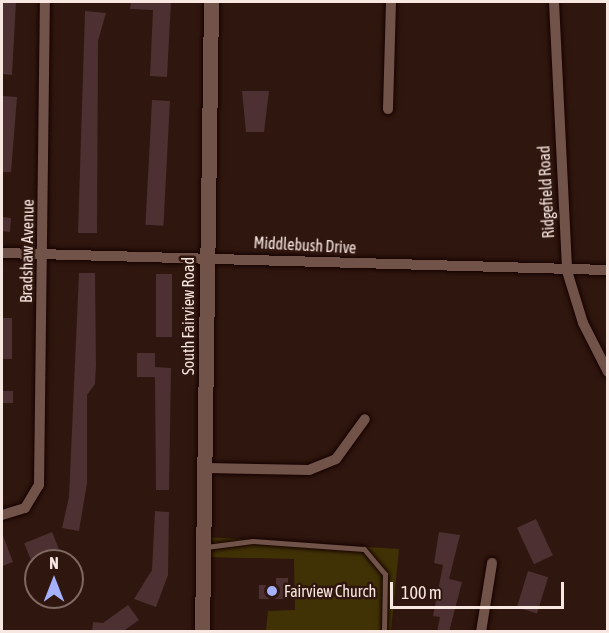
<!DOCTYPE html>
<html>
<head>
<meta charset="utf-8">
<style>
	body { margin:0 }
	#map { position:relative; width:609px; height:633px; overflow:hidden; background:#2f160e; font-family:"Asap Condensed",sans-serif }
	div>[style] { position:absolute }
	.green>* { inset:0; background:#413206 }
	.building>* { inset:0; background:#4d3032; transform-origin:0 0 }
	.roads { filter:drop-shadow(0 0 2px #160200) drop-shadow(0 0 2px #160200) }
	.lane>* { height:5px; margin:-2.5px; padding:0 2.5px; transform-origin:2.5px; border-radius:2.5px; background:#715349 }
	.street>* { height:10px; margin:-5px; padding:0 5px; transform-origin:5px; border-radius:5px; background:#715349 }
	.secondary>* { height:15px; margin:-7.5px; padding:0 7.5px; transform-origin:7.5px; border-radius:7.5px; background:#715349 }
	.dots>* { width:16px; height:16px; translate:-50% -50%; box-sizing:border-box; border:3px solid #2f160e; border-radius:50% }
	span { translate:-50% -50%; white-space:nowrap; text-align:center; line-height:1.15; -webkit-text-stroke:5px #2f160e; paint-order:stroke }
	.street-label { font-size:16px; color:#f8e6e0 }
	.poi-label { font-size:16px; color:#f8e6e0 }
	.left { translate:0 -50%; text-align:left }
	.frame { position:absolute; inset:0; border:3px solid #f8e6e0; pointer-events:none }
	.north { position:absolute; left:24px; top:549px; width:60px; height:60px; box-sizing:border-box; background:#2f160e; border:2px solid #7f6962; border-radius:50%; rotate:0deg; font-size:16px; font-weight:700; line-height:24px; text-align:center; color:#f8e6e0 }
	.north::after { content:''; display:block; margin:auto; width:21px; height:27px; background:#a5b1fc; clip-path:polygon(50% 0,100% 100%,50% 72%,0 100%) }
	.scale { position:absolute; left:390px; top:582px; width:174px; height:27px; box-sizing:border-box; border:3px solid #f8e6e0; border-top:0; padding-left:8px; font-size:18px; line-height:21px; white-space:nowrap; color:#f8e6e0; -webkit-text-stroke:4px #2f160e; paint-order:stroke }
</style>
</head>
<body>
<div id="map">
	<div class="green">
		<i style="clip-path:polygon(206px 537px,399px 549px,391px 631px,266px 631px,268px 611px,295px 610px,294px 559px,206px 557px)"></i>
	</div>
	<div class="building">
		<i style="clip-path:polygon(2px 2px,16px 2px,12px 75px,2px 74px)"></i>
		<i style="clip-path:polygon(131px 2px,171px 2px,167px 77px,150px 76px,153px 10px,130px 9px)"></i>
		<i style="clip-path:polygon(85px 11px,106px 13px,98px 41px,97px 233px,78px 233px)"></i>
		<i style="clip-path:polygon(242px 91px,269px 91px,264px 132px,246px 132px)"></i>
		<i style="clip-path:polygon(3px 96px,17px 97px,11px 172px,2px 172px)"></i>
		<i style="left:152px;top:100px;width:18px;height:125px;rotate:3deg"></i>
		<i style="clip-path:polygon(2px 217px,11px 218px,10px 232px,2px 231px)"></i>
		<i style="clip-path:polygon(79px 273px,95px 273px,96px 365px,95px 384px,87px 395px,87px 483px,79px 531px,62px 528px,69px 497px)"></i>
		<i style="left:156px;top:274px;width:16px;height:63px"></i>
		<i style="left:2px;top:318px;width:10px;height:41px"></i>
		<i style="clip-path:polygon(137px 353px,155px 353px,155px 367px,171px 368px,169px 490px,156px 490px,155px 377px,137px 377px)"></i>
		<i style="left:2px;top:391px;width:11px;height:12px"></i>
		<i style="clip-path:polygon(155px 511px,169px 512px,168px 575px,156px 607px,134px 599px,152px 570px)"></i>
		<i style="left:536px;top:519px;width:40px;height:21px;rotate:65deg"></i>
		<i style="left:52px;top:532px;width:18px;height:30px;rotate:68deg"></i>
		<i style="clip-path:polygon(439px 532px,460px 535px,449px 579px,462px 582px,449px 632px,437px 632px,440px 617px,433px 616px,443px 565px,434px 563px)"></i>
		<i style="clip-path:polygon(2px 533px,13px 562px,2px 566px)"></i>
		<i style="left:528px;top:571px;width:21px;height:38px;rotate:17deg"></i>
		<i style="clip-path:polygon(276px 578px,288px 578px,288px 599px,259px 599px,259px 585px,276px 585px)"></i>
		<i style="clip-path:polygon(128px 605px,139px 620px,122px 632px,92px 632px,93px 622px,103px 623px)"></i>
	</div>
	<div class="roads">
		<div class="lane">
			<i style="left:206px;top:547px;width:47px;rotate:-7.3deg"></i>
			<i style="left:253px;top:541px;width:111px;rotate:4.1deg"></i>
			<i style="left:364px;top:549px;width:33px;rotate:50deg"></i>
			<i style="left:385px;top:574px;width:58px;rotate:91deg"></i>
		</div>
		<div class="street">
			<i style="left:554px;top:2px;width:269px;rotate:87.2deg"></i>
			<i style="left:567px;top:271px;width:54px;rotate:72.9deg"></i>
			<i style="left:583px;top:323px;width:55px;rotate:63deg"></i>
			<i style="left:388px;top:109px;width:107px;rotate:-88.4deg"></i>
			<i style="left:2px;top:253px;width:606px;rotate:1.61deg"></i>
			<i style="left:206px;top:468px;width:103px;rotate:1.1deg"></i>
			<i style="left:309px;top:470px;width:29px;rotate:-22deg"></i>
			<i style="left:336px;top:459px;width:49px;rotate:-54.1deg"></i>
			<i style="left:2px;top:515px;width:24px;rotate:-17deg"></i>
			<i style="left:25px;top:508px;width:27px;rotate:-59deg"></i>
			<i style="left:39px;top:485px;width:483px;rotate:-89.3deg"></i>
			<i style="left:481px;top:632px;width:70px;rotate:-80.9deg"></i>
		</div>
		<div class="secondary">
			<i style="left:202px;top:632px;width:630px;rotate:-89.18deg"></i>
		</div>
	</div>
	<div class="dots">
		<i style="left:272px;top:591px;background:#a5b1fc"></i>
	</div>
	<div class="street-label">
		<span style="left:546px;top:192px;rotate:-93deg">Ridgefield Road</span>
		<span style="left:305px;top:245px;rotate:3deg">Middlebush Drive</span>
		<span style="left:27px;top:251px;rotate:-89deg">Bradshaw Avenue</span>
		<span style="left:188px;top:316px;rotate:-90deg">South Fairview Road</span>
	</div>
	<div class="poi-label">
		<span class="left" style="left:284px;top:591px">Fairview Church</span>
	</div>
	<div class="frame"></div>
	<div class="north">N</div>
	<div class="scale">100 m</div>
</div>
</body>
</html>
